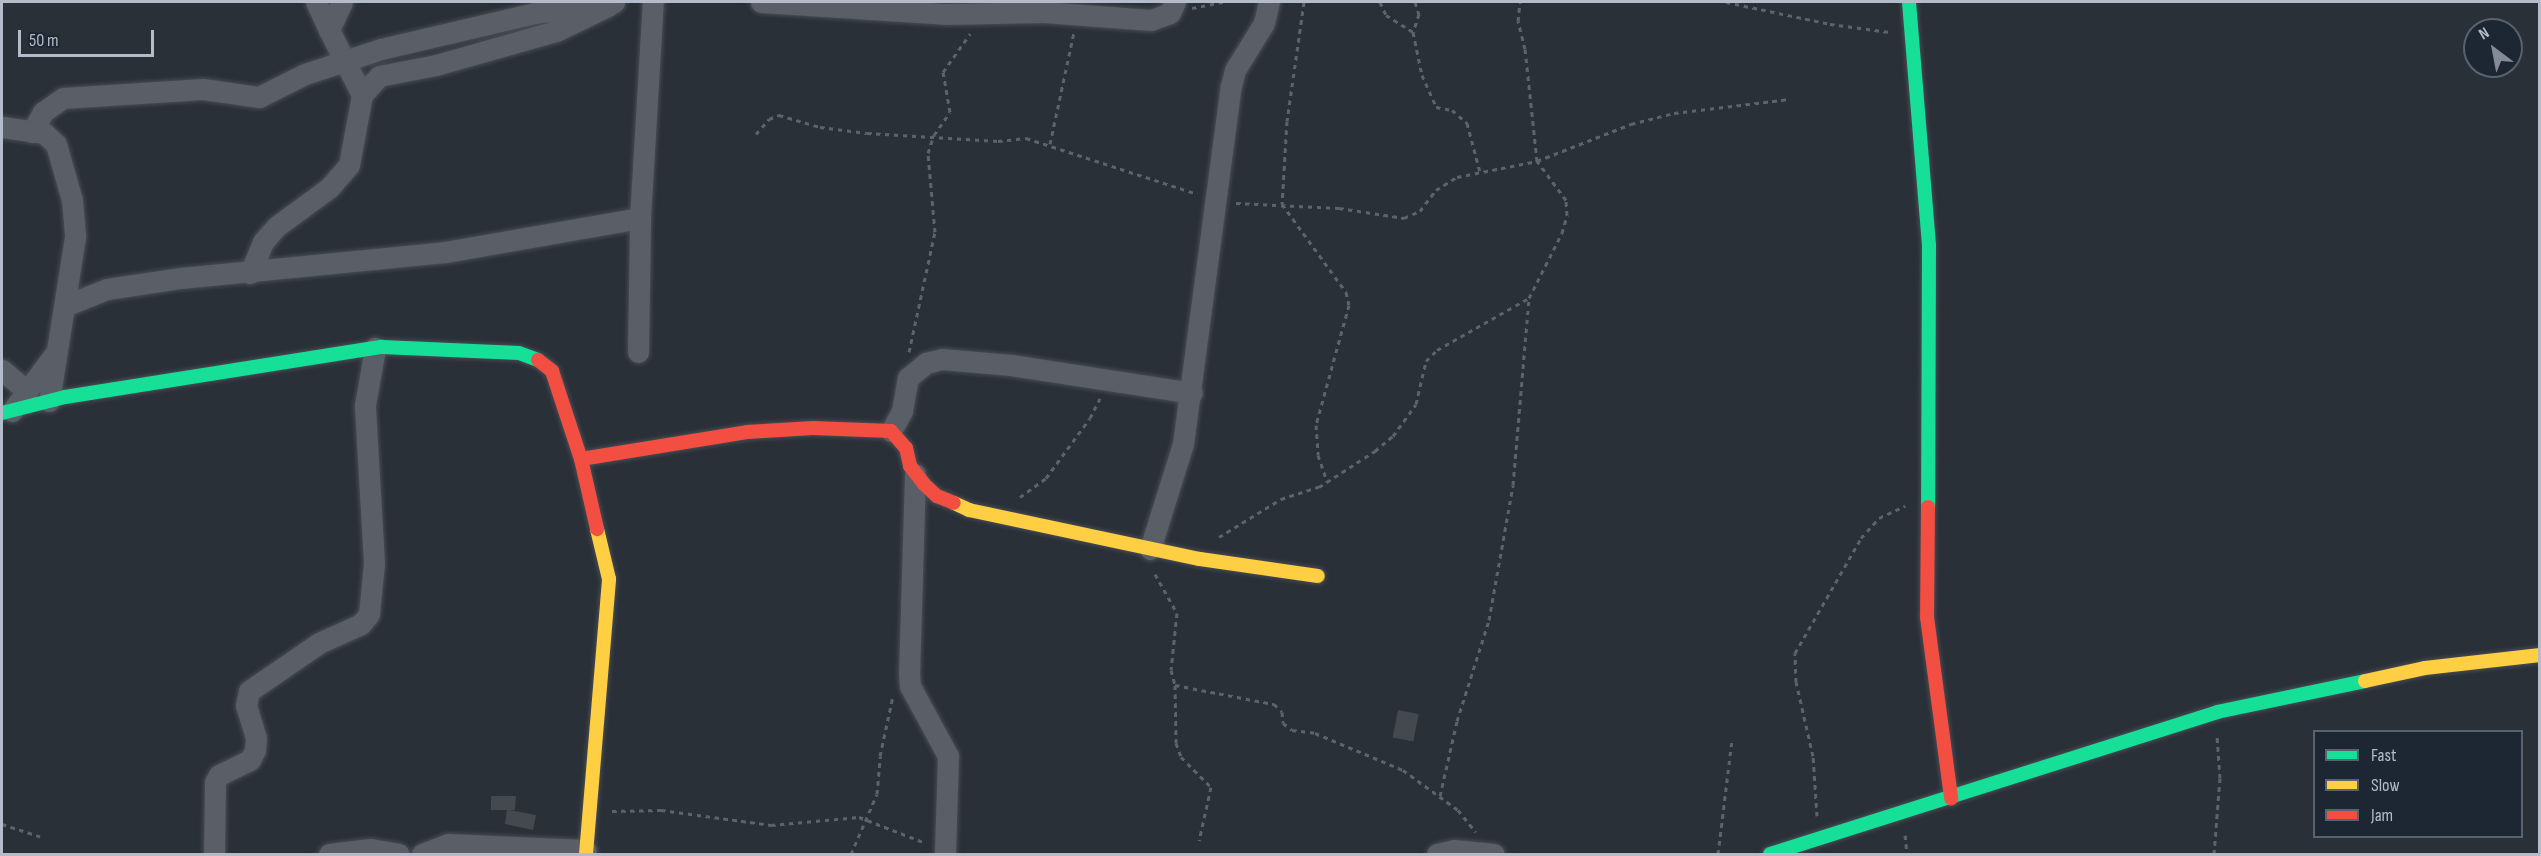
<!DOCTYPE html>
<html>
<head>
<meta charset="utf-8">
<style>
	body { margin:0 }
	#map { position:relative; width:2541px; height:856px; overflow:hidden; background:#2a3038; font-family:"Sofia Sans Condensed",sans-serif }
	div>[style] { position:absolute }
	.building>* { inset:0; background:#444950; transform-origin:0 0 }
	.path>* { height:3px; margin-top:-1.5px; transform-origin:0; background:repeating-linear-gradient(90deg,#5d636a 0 4.5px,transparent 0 9px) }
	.roads { filter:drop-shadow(0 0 2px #484c53) drop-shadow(0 0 2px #484c53) }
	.street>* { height:21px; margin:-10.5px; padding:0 10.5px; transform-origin:10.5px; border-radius:10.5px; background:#5a5e66 }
	.fast>* { height:14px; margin:-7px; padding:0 7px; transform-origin:7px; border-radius:7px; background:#16e098 }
	.slow>* { height:14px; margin:-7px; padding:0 7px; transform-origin:7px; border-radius:7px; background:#ffcf43 }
	.jam>* { height:14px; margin:-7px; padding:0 7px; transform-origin:7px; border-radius:7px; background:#f24e42 }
	span { translate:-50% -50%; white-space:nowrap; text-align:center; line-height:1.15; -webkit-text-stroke:6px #1d2633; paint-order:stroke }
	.frame { position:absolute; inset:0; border:3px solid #b4bcc9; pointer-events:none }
	.legend { position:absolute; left:2313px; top:730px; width:210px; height:108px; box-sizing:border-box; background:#1d2633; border:2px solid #59626f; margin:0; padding:8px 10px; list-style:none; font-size:18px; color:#b4bcc9 }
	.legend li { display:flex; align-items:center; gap:12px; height:30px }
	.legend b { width:30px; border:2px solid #59626f }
	.north { position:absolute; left:2463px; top:18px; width:60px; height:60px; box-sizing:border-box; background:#1d2633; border:2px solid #59626f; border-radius:50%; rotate:328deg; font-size:16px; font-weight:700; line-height:24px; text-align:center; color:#b4bcc9 }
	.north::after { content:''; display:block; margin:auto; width:21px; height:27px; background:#848b96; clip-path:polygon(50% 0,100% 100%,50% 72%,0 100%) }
	.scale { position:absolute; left:18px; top:30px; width:136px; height:27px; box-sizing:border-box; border:3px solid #b4bcc9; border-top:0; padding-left:8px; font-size:18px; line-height:21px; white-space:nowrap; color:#b4bcc9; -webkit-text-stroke:4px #1d2633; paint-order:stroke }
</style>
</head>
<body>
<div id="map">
	<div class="building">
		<i style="left:1398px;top:710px;width:21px;height:28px;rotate:11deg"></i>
		<i style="clip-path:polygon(491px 796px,516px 796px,515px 810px,509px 810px,536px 815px,533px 830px,505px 824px,507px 810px,491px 810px)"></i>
	</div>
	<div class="path">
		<i style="left:1304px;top:2px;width:120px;rotate:98.1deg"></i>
		<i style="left:1287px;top:121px;width:83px;rotate:93.4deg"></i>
		<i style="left:1282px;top:204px;width:109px;rotate:54deg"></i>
		<i style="left:1346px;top:292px;width:13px;rotate:77deg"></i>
		<i style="left:1349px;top:305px;width:124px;rotate:105.4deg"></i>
		<i style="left:1316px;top:425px;width:30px;rotate:86deg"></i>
		<i style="left:1318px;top:455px;width:28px;rotate:71deg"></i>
		<i style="left:1380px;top:2px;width:14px;rotate:65deg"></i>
		<i style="left:1386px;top:15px;width:32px;rotate:32deg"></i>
		<i style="left:1415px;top:2px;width:13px;rotate:72deg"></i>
		<i style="left:1419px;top:14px;width:19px;rotate:108deg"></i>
		<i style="left:1413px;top:32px;width:44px;rotate:78.2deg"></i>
		<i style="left:1422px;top:75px;width:35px;rotate:66deg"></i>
		<i style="left:1436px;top:107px;width:16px;rotate:11deg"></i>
		<i style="left:1452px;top:110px;width:20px;rotate:41deg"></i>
		<i style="left:1467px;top:123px;width:51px;rotate:75.1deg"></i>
		<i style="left:1726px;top:2px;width:106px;rotate:11.9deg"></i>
		<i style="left:1830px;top:24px;width:60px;rotate:7.7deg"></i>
		<i style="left:1192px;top:8px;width:32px;rotate:-11deg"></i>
		<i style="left:756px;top:134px;width:20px;rotate:-49deg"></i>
		<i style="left:769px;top:119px;width:11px;rotate:-22deg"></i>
		<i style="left:779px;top:115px;width:43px;rotate:16.3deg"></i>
		<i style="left:820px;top:127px;width:47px;rotate:7.3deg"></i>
		<i style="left:867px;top:133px;width:131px;rotate:3.5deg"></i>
		<i style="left:998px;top:141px;width:28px;rotate:-6deg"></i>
		<i style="left:1026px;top:138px;width:180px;rotate:18.1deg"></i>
		<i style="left:1050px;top:144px;width:115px;rotate:-77.9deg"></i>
		<i style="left:1236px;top:203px;width:103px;rotate:2.8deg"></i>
		<i style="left:1339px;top:208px;width:66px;rotate:8.7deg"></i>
		<i style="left:1404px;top:218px;width:17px;rotate:-24deg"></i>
		<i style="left:1420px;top:211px;width:26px;rotate:-53deg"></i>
		<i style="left:1436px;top:190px;width:25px;rotate:-32deg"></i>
		<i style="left:1457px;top:177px;width:82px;rotate:-11.3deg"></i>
		<i style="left:1537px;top:161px;width:101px;rotate:-21.5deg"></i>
		<i style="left:1631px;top:124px;width:44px;rotate:-14.3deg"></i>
		<i style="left:1674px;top:113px;width:116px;rotate:-6.9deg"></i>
		<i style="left:909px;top:352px;width:123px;rotate:-77.8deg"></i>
		<i style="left:935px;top:232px;width:79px;rotate:-95.1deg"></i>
		<i style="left:928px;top:153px;width:19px;rotate:-72deg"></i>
		<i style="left:934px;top:135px;width:28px;rotate:-55deg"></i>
		<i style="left:950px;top:112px;width:41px;rotate:-99.9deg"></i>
		<i style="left:943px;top:72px;width:47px;rotate:-54.6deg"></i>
		<i style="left:1020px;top:497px;width:32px;rotate:-36deg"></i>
		<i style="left:1046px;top:478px;width:74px;rotate:-53.7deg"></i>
		<i style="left:1090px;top:418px;width:22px;rotate:-63deg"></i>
		<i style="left:1219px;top:537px;width:73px;rotate:-31.5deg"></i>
		<i style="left:1281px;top:499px;width:40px;rotate:-18deg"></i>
		<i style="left:1319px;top:487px;width:67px;rotate:-32.7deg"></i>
		<i style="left:1375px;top:451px;width:23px;rotate:-40deg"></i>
		<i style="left:1393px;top:436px;width:39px;rotate:-54deg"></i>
		<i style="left:1416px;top:404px;width:44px;rotate:-76.9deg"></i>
		<i style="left:1426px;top:361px;width:16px;rotate:-45deg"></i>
		<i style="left:1437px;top:350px;width:106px;rotate:-29.5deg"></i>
		<i style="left:1155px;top:574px;width:45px;rotate:60.6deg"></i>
		<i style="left:1177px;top:613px;width:57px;rotate:96deg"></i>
		<i style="left:1171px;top:670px;width:16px;rotate:75deg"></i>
		<i style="left:1175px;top:685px;width:58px;rotate:89deg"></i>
		<i style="left:1176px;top:743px;width:15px;rotate:70deg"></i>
		<i style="left:1181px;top:757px;width:42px;rotate:45deg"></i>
		<i style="left:1211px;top:787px;width:55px;rotate:102.5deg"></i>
		<i style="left:1175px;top:685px;width:101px;rotate:10.9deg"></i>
		<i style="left:1274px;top:704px;width:11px;rotate:45deg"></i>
		<i style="left:1282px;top:712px;width:11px;rotate:85deg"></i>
		<i style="left:1283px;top:723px;width:11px;rotate:38deg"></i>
		<i style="left:1292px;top:730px;width:23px;rotate:7deg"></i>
		<i style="left:1315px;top:733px;width:95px;rotate:22.8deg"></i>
		<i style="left:1403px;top:770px;width:68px;rotate:36deg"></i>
		<i style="left:1458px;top:810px;width:28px;rotate:51deg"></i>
		<i style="left:1440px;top:796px;width:77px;rotate:-77.2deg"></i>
		<i style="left:1457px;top:721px;width:106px;rotate:-72.4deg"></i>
		<i style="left:1489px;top:620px;width:137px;rotate:-79.9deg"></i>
		<i style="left:1513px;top:485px;width:188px;rotate:-85.1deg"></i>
		<i style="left:1529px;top:298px;width:73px;rotate:-63.1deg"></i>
		<i style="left:1562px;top:233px;width:19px;rotate:-74deg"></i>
		<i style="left:1567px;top:215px;width:15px;rotate:-94deg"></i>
		<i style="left:1566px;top:200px;width:49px;rotate:-126.6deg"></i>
		<i style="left:1537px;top:161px;width:113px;rotate:-96.1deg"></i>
		<i style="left:1525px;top:49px;width:29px;rotate:-104deg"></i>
		<i style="left:1518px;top:21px;width:19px;rotate:-84deg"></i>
		<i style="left:612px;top:811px;width:49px;rotate:-1.2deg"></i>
		<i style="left:661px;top:810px;width:111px;rotate:7.8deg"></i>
		<i style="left:771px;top:825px;width:88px;rotate:-5.2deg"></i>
		<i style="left:859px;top:817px;width:72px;rotate:21.2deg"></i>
		<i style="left:1817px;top:816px;width:60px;rotate:-93.8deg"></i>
		<i style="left:1813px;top:756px;width:76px;rotate:-102.9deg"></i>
		<i style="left:1796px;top:682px;width:29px;rotate:-92deg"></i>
		<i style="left:1795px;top:653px;width:133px;rotate:-60.1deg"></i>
		<i style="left:1861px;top:538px;width:27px;rotate:-48deg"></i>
		<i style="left:1879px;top:518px;width:29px;rotate:-25deg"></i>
		<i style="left:2px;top:824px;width:40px;rotate:18deg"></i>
		<i style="left:1905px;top:835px;width:19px;rotate:84deg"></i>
		<i style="left:851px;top:854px;width:65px;rotate:-66.6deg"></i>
		<i style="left:877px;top:794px;width:38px;rotate:-85deg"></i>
		<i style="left:880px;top:756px;width:61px;rotate:-77.8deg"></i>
		<i style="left:1718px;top:854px;width:115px;rotate:-83deg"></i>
		<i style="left:2214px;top:854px;width:76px;rotate:-85.5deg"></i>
		<i style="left:2220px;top:778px;width:43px;rotate:-94deg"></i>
	</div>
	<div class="roads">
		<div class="street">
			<i style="left:316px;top:2px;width:31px;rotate:65deg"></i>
			<i style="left:342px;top:2px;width:31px;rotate:115deg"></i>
			<i style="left:329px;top:30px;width:73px;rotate:63.1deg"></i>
			<i style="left:761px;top:2px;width:184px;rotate:3.7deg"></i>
			<i style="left:945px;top:14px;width:99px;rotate:-1.2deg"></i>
			<i style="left:1044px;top:12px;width:107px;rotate:4.3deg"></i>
			<i style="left:1151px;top:20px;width:20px;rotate:-20deg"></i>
			<i style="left:1170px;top:13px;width:12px;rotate:-66deg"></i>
			<i style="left:2px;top:127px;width:42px;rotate:8.1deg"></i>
			<i style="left:44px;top:133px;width:16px;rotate:43deg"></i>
			<i style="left:56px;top:144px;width:58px;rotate:74.1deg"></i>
			<i style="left:72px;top:200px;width:37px;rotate:85deg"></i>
			<i style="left:75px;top:237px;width:166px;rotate:99deg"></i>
			<i style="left:32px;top:132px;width:23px;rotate:-61deg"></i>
			<i style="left:43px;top:112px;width:24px;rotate:-35deg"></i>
			<i style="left:63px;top:98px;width:140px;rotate:-3.7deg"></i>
			<i style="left:203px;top:89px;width:57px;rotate:8.1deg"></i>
			<i style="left:259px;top:97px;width:51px;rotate:-26.6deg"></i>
			<i style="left:305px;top:74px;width:80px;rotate:-18.2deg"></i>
			<i style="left:381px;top:49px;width:158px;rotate:-13.2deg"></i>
			<i style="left:535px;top:13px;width:80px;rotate:-7.9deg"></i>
			<i style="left:250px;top:273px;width:34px;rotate:-67deg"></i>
			<i style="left:263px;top:242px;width:21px;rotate:-49deg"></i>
			<i style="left:277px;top:226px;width:64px;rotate:-36.2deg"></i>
			<i style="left:329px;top:188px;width:30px;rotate:-49deg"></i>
			<i style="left:349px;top:165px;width:71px;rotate:-79.5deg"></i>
			<i style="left:362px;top:95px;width:25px;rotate:-48deg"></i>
			<i style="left:379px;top:76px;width:58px;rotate:-10.9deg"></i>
			<i style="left:436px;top:65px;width:125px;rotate:-15.8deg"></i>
			<i style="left:556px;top:31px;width:58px;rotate:-25.7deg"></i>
			<i style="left:67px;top:305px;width:43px;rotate:-21.8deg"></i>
			<i style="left:107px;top:289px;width:75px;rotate:-8.5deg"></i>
			<i style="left:181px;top:278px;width:265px;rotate:-5.6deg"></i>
			<i style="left:445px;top:252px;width:198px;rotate:-9.9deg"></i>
			<i style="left:638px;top:352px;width:134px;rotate:-89.1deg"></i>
			<i style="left:640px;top:218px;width:216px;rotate:-86.6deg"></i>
			<i style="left:2px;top:370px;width:33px;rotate:40deg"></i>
			<i style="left:12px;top:411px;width:75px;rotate:-53.1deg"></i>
			<i style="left:891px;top:431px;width:23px;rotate:-61deg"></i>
			<i style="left:902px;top:411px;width:34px;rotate:-80deg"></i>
			<i style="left:908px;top:378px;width:23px;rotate:-40deg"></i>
			<i style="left:926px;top:363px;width:16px;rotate:-14deg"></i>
			<i style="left:942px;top:359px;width:69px;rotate:5deg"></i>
			<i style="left:1011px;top:365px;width:183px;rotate:8.8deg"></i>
			<i style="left:915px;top:474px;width:198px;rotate:91.7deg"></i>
			<i style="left:909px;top:672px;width:14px;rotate:86deg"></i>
			<i style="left:910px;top:686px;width:80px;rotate:61.5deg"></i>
			<i style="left:948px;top:756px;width:98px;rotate:91.8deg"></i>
			<i style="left:1150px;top:549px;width:110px;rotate:-72.6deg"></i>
			<i style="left:1183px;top:444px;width:361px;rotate:-82.4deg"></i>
			<i style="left:1231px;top:86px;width:16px;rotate:-76deg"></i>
			<i style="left:1235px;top:70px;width:55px;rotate:-58.3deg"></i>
			<i style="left:1264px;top:23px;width:22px;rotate:-77deg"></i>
			<i style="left:214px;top:854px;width:72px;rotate:-89.2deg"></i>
			<i style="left:215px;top:782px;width:8px;rotate:-60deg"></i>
			<i style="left:219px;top:775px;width:34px;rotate:-26deg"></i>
			<i style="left:250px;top:760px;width:11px;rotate:-63deg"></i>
			<i style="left:255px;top:750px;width:12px;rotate:-85deg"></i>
			<i style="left:256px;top:738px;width:34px;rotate:-107deg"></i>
			<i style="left:246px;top:706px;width:15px;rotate:-79deg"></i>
			<i style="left:249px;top:691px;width:85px;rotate:-34.4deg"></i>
			<i style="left:319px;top:643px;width:46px;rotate:-24.3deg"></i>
			<i style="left:361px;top:624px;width:13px;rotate:-51deg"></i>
			<i style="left:369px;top:614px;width:51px;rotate:-84.4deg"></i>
			<i style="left:374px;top:563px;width:158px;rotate:-93.3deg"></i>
			<i style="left:365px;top:405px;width:58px;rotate:-80deg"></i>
			<i style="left:329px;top:854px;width:42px;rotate:-6.8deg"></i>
			<i style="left:371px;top:849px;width:28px;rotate:10deg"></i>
			<i style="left:422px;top:854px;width:28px;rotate:-21deg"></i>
			<i style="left:448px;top:844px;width:138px;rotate:2.5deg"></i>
			<i style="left:1437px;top:854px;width:17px;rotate:-13deg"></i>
			<i style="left:1454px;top:850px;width:40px;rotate:5.7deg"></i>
		</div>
		<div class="fast">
			<i style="left:1909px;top:2px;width:245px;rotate:85.3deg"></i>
			<i style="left:1929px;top:246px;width:261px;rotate:90.2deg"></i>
			<i style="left:2px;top:413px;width:65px;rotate:-14.3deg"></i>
			<i style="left:65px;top:397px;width:321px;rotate:-9deg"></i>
			<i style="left:382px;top:347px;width:137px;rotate:2.5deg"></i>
			<i style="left:519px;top:353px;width:20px;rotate:20deg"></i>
			<i style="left:1770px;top:854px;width:469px;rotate:-17.6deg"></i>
			<i style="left:2217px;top:712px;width:151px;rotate:-11.8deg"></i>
		</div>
		<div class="slow">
			<i style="left:954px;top:503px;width:17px;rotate:25deg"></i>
			<i style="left:969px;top:510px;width:236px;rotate:12deg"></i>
			<i style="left:1200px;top:559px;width:119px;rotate:8.2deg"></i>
			<i style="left:2365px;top:681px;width:61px;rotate:-12.2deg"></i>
			<i style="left:2425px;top:668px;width:116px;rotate:-6.4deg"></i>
			<i style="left:586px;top:854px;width:276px;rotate:-85.2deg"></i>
			<i style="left:609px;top:579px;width:51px;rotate:-103.5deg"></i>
		</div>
		<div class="jam">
			<i style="left:538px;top:360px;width:18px;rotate:38deg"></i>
			<i style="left:552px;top:371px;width:93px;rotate:71.8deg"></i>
			<i style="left:581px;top:459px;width:72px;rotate:77.1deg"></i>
			<i style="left:581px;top:459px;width:168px;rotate:-9.2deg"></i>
			<i style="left:747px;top:432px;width:66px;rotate:-3.5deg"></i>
			<i style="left:813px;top:428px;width:78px;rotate:2.2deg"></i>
			<i style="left:891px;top:431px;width:23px;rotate:49deg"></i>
			<i style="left:906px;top:448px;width:18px;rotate:77deg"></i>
			<i style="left:910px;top:466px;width:23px;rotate:52deg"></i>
			<i style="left:924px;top:484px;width:18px;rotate:43deg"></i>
			<i style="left:937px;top:496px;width:18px;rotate:22deg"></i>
			<i style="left:1928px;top:507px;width:110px;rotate:90.5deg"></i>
			<i style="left:1927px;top:617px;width:183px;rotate:82.4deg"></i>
		</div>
	</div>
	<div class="frame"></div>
	<ul class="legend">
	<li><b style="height:8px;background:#16e098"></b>Fast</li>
	<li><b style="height:8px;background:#ffcf43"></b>Slow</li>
	<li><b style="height:8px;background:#f24e42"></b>Jam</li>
	</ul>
	<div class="north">N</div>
	<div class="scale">50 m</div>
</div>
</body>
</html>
